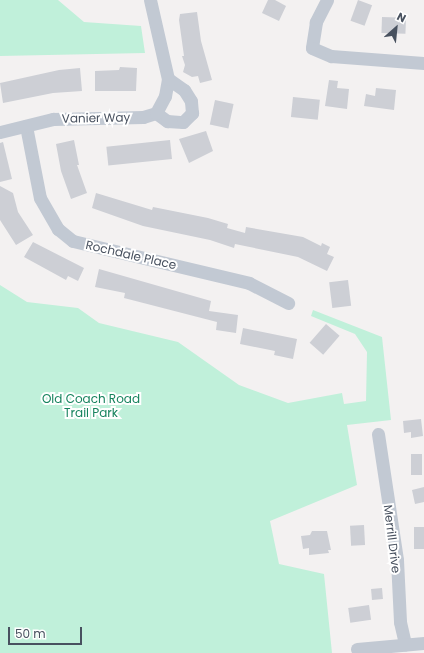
<!DOCTYPE html>
<html>
<head>
<meta charset="utf-8">
<style>
	body { margin:0 }
	#map { position:relative; width:424px; height:653px; overflow:hidden; background:#f3f1f1; font-family:Poppins,sans-serif }
	div>[style] { position:absolute }
	.green>* { inset:0; background:#c0f0da }
	.building>* { inset:0; background:#cdcfd5; transform-origin:0 0 }
	.minor>* { height:13px; margin:-6.5px; padding:0 6.5px; transform-origin:6.5px; border-radius:6.5px; background:#c2c9d3 }
	span { translate:-50% -50%; white-space:nowrap; text-align:center; line-height:1.15; -webkit-text-stroke:4px #fff; paint-order:stroke }
	.street-label { font-size:12px; color:#48515f }
	.park-label { font-size:12px; color:#16835d }
	.north { position:absolute; left:376px; top:8px; width:40px; height:40px; -webkit-text-stroke:3px #fff; paint-order:stroke; rotate:27deg; font-size:11px; font-weight:700; line-height:16px; text-align:center; color:#48515f }
	.north::after { content:''; display:block; margin:auto; width:14px; height:18px; background:#48515f; clip-path:polygon(50% 0,100% 100%,50% 72%,0 100%) }
	.scale { position:absolute; left:8px; top:627px; width:74px; height:18px; box-sizing:border-box; border:2px solid #48515f; border-top:0; padding-left:5px; font-size:12px; line-height:14px; white-space:nowrap; color:#48515f; -webkit-text-stroke:3px #fff; paint-order:stroke }
</style>
</head>
<body>
<div id="map">
	<div class="green">
		<i style="clip-path:polygon(0 0,58px 0,84px 22px,141px 26px,145px 53px,0 56px)"></i>
		<i style="clip-path:polygon(0 285px,27px 302px,78px 308px,99px 323px,178px 342px,239px 385px,288px 403px,342px 393px,344px 404px,366px 401px,367px 352px,355px 334px,311px 316px,313px 310px,382px 337px,391px 420px,347px 425px,357px 485px,270px 521px,279px 564px,324px 574px,332px 653px,0 653px)"></i>
	</div>
	<div class="building">
		<i style="clip-path:polygon(268px 0,275px 0,286px 6px,279px 21px,262px 13px)"></i>
		<i style="left:358px;top:0;width:15px;height:22px;rotate:20deg"></i>
		<i style="clip-path:polygon(197px 12px,201px 41px,212px 80px,200px 83px,198px 76px,192px 77px,183px 72px,185px 65px,182px 56px,184px 56px,179px 20px,180px 14px)"></i>
		<i style="left:382px;top:17px;width:24px;height:16px;rotate:2deg"></i>
		<i style="clip-path:polygon(120px 67px,137px 68px,136px 91px,95px 91px,95px 71px,119px 70px)"></i>
		<i style="clip-path:polygon(80px 68px,82px 91px,53px 93px,3px 103px,0 83px,59px 70px)"></i>
		<i style="clip-path:polygon(329px 80px,338px 81px,337px 88px,349px 89px,347px 109px,325px 106px)"></i>
		<i style="clip-path:polygon(376px 88px,396px 90px,394px 110px,364px 106px,366px 94px,375px 96px)"></i>
		<i style="left:293px;top:97px;width:27px;height:20px;rotate:6deg"></i>
		<i style="left:215px;top:100px;width:19px;height:25px;rotate:12deg"></i>
		<i style="clip-path:polygon(206px 131px,213px 151px,189px 163px,179px 139px)"></i>
		<i style="clip-path:polygon(74px 140px,79px 165px,77px 165px,87px 193px,71px 199px,61px 171px,56px 144px)"></i>
		<i style="left:170px;top:140px;width:19px;height:64px;rotate:84deg"></i>
		<i style="clip-path:polygon(3px 142px,12px 179px,0 182px,0 143px)"></i>
		<i style="clip-path:polygon(0 186px,13px 193px,18px 212px,33px 235px,16px 245px,0 220px)"></i>
		<i style="clip-path:polygon(96px 193px,152px 210px,153px 207px,208px 218px,228px 224px,227px 228px,245px 233px,246px 227px,303px 237px,321px 246px,322px 243px,330px 247px,327px 254px,334px 257px,327px 271px,298px 257px,235px 244px,234px 248px,210px 240px,143px 226px,92px 208px)"></i>
		<i style="clip-path:polygon(33px 242px,84px 268px,78px 281px,68px 276px,66px 280px,24px 257px)"></i>
		<i style="clip-path:polygon(99px 269px,211px 301px,209px 311px,238px 315px,236px 333px,216px 330px,217px 322px,124px 298px,125px 293px,95px 287px)"></i>
		<i style="left:348px;top:280px;width:26px;height:19px;rotate:83deg"></i>
		<i style="left:326px;top:324px;width:18px;height:25px;rotate:41deg"></i>
		<i style="clip-path:polygon(243px 328px,297px 339px,293px 359px,274px 355px,275px 351px,240px 344px)"></i>
		<i style="clip-path:polygon(421px 419px,423px 436px,411px 438px,411px 432px,404px 433px,403px 421px)"></i>
		<i style="left:411px;top:454px;width:11px;height:21px"></i>
		<i style="clip-path:polygon(424px 487px,424px 502px,415px 504px,412px 490px)"></i>
		<i style="left:364px;top:525px;width:20px;height:14px;rotate:87deg"></i>
		<i style="left:414px;top:527px;width:10px;height:22px"></i>
		<i style="clip-path:polygon(312px 531px,327px 531px,331px 550px,328px 550px,329px 553px,309px 555px,309px 548px,303px 549px,301px 536px,310px 535px)"></i>
		<i style="left:382px;top:588px;width:11px;height:11px;rotate:85deg"></i>
		<i style="left:369px;top:605px;width:15px;height:21px;rotate:82deg"></i>
	</div>
	<div class="minor">
		<i style="left:327px;top:0;width:25px;rotate:117deg"></i>
		<i style="left:316px;top:22px;width:26px;rotate:99deg"></i>
		<i style="left:312px;top:48px;width:21px;rotate:23deg"></i>
		<i style="left:331px;top:56px;width:93px;rotate:4.3deg"></i>
		<i style="left:156px;top:113px;width:14px;rotate:36deg"></i>
		<i style="left:167px;top:121px;width:16px;rotate:4deg"></i>
		<i style="left:183px;top:122px;width:13px;rotate:-45deg"></i>
		<i style="left:192px;top:113px;width:12px;rotate:-95deg"></i>
		<i style="left:191px;top:101px;width:13px;rotate:-122deg"></i>
		<i style="left:184px;top:90px;width:19px;rotate:-145deg"></i>
		<i style="left:26px;top:126px;width:73px;rotate:79deg"></i>
		<i style="left:40px;top:198px;width:36px;rotate:60deg"></i>
		<i style="left:58px;top:229px;width:19px;rotate:39deg"></i>
		<i style="left:73px;top:241px;width:181px;rotate:13.4deg"></i>
		<i style="left:249px;top:283px;width:44px;rotate:27.1deg"></i>
		<i style="left:0;top:132px;width:55px;rotate:-13.8deg"></i>
		<i style="left:53px;top:119px;width:90px;rotate:-1.3deg"></i>
		<i style="left:143px;top:117px;width:14px;rotate:-17deg"></i>
		<i style="left:156px;top:113px;width:19px;rotate:-62deg"></i>
		<i style="left:165px;top:96px;width:17px;rotate:-80deg"></i>
		<i style="left:168px;top:79px;width:81px;rotate:-102.8deg"></i>
		<i style="left:378px;top:434px;width:127px;rotate:81.4deg"></i>
		<i style="left:397px;top:560px;width:62px;rotate:87.2deg"></i>
		<i style="left:400px;top:622px;width:23px;rotate:77deg"></i>
		<i style="left:357px;top:649px;width:67px;rotate:-5.1deg"></i>
	</div>
	<div class="street-label">
		<span style="left:96px;top:118px;rotate:-1deg">Vanier Way</span>
		<span style="left:131px;top:255px;rotate:13deg">Rochdale Place</span>
		<span style="left:392px;top:539px;rotate:83deg">Merrill Drive</span>
	</div>
	<div class="park-label">
		<span style="left:91px;top:406px">Old Coach Road<br>Trail Park</span>
	</div>
	<div class="north">N</div>
	<div class="scale">50 m</div>
</div>
</body>
</html>
